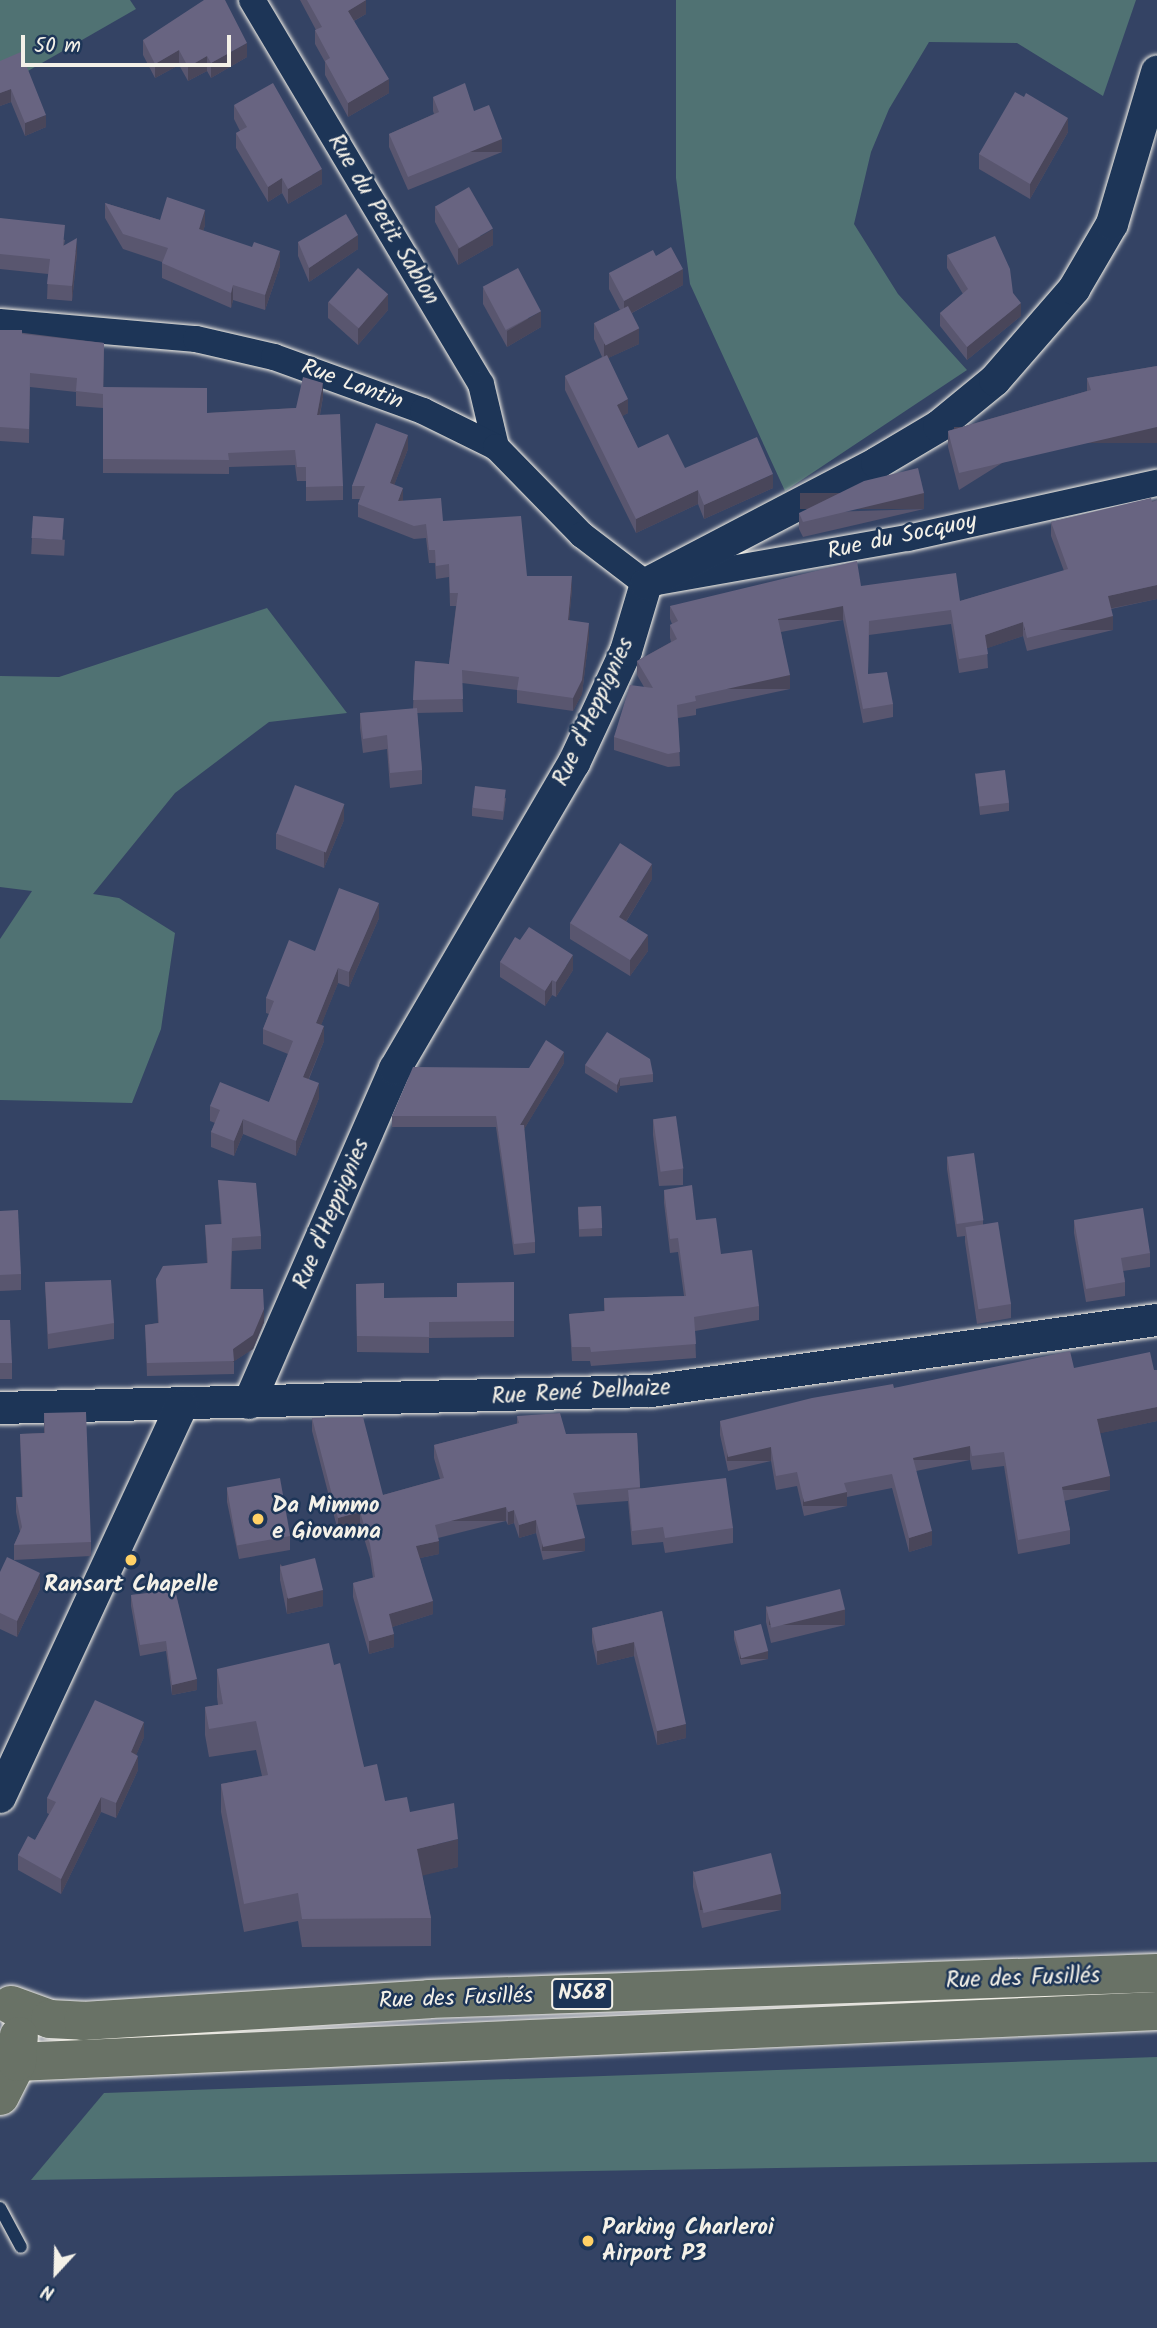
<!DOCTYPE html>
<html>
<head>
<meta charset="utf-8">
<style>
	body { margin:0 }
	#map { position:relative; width:1157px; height:2328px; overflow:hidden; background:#344364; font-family:Kalam,sans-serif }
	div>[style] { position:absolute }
	.green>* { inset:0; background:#507273 }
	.roads { filter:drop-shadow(0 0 2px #f4f1e8) drop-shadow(0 0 2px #f4f1e8) }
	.service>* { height:12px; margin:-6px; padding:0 6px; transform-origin:6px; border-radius:6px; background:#1d3557 }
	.minor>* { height:26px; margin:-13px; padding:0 13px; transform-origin:13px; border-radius:13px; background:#1d3557 }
	.tertiary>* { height:32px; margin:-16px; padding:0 16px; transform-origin:16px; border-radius:16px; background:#1d3557 }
	.trunk>* { height:38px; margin:-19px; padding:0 19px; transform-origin:19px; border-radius:19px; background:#697266 }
	.wall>* { inset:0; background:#59566f; transform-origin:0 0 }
	.shaded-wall>* { inset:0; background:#49465a; transform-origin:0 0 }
	.building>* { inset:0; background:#686481; transform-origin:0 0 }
	.dots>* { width:19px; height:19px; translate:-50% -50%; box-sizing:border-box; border:4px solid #1d3557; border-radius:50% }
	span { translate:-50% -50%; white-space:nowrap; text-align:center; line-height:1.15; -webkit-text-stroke:5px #1d3557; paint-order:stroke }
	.shield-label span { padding:2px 5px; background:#1d3557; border:2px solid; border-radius:5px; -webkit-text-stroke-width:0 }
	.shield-label { font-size:21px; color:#f4f1e8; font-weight:700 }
	.street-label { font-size:23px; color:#f4f1e8 }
	.poi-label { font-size:23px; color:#f4f1e8; font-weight:700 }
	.left { translate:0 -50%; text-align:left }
	.north { position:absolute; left:21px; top:2237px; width:70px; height:70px; -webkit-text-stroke:5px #1d3557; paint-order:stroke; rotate:202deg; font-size:19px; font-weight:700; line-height:28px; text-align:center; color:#f4f1e8 }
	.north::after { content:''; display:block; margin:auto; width:24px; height:32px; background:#f4f1e8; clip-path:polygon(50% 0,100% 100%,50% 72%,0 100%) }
	.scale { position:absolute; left:21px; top:35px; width:210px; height:32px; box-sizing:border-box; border:4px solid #f4f1e8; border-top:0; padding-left:9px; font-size:21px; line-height:24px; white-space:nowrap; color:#f4f1e8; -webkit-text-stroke:5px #1d3557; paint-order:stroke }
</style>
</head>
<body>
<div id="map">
	<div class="green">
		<i style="clip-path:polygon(0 0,130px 0,136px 9px,0 87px)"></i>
		<i style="clip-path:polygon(676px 0,1136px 0,1103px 96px,1017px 43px,929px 42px,889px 109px,871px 152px,854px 224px,898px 294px,967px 370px,785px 491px,690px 284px,676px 178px)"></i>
		<i style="clip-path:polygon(267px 608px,347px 713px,269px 722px,175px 793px,93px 894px,119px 898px,175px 933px,161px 1029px,132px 1103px,0 1100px,0 939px,32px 891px,0 887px,0 676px,59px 677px)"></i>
		<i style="clip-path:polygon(1157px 2057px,1157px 2162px,31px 2180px,104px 2093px)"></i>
	</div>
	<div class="roads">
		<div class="service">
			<i style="left:0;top:2208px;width:44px;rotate:61.7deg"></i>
		</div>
		<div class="minor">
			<i style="left:252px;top:0;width:447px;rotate:59.2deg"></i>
			<i style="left:481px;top:384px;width:65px;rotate:76.6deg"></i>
			<i style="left:0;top:322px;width:197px;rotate:5deg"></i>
			<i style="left:196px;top:339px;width:80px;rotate:13deg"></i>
			<i style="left:274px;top:357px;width:158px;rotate:19.9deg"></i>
			<i style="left:423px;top:411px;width:81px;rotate:26.3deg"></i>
			<i style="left:496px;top:447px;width:123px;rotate:45.7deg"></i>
			<i style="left:582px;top:535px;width:81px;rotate:37.4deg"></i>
			<i style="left:646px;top:584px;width:266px;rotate:-10deg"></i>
			<i style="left:908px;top:538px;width:255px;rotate:-12.5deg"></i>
		</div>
		<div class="tertiary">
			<i style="left:249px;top:1403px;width:365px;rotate:-66.4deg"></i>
			<i style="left:395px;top:1069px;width:355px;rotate:-59.7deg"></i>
			<i style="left:574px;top:763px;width:123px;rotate:-65.1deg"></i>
			<i style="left:626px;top:651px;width:70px;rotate:-73.4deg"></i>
			<i style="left:646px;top:584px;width:261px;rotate:-27.6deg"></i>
			<i style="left:877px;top:463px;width:72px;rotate:-30.8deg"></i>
			<i style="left:939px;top:426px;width:72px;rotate:-39.4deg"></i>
			<i style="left:995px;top:380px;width:121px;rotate:-49deg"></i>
			<i style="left:1074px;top:289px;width:75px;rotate:-59.7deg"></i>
			<i style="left:1112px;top:224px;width:159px;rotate:-73.5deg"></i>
			<i style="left:0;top:1408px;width:651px;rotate:-1.5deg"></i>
			<i style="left:651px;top:1391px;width:511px;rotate:-7.99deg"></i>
			<i style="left:0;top:1797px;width:432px;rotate:-65.1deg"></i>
		</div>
		<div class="trunk">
			<i style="left:11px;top:2005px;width:41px;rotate:19.7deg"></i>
			<i style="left:50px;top:2019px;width:33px;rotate:3deg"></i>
			<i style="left:83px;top:2021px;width:347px;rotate:-3.6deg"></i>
			<i style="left:429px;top:1999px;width:728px;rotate:-2.05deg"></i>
			<i style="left:17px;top:2062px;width:1141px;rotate:-2.56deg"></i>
			<i style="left:0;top:2096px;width:38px;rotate:-63deg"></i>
			<i style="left:17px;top:2062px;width:26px;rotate:-86deg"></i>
		</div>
	</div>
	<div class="wall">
		<i style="clip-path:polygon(300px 0,366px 0,366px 14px,354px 21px,389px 93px,348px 117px,325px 75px,325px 62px,315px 44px,315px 30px,316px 30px)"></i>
		<i style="clip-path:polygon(143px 40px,247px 57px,211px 78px,207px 71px,188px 81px,179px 65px,155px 78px,143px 55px)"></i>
		<i style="clip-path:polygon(0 61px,46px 127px,25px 136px,11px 102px,0 106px)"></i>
		<i style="clip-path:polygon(433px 97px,474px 111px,502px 152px,408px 190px,389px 147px,389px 134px,434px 114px,433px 111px)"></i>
		<i style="clip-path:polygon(1024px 97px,1068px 132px,1030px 199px,979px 169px,979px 154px)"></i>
		<i style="clip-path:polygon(234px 105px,322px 184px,288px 204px,282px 193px,268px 202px,236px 148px,236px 133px,240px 131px,234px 119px)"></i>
		<i style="clip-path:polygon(105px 203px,160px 220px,205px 225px,203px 231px,280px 266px,265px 310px,233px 300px,231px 308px,162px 278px,162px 262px,123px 249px,105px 218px)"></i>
		<i style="clip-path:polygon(435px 206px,493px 245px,458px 265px,435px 222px)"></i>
		<i style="clip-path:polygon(0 218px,65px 240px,64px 245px,77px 253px,72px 301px,47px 299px,48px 274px,0 269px)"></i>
		<i style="clip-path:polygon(298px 242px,358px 249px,309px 282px,298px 256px)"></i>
		<i style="clip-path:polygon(947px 255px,1013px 293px,1021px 316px,967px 360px,940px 326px,940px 313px,963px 294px,947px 268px)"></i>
		<i style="clip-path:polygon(656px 256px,683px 285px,632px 313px,639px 344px,608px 358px,628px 413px,622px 416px,638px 448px,685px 468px,773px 488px,704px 519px,698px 504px,636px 533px,565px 390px,565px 376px,602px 357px,594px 339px,594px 323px,620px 310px,609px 289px,609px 273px)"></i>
		<i style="clip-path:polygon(483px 288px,541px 327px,507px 347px,483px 304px)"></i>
		<i style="clip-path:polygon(328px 302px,388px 310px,358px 345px,328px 318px)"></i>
		<i style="clip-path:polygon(0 330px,104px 343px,103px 408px,76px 406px,76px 392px,30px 387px,29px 443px,0 441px)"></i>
		<i style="clip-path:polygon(1157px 366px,959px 490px,948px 447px,948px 431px,1087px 391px,1087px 378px)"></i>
		<i style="clip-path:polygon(103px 387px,207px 413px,296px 408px,323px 397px,320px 415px,343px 486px,343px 500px,306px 501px,306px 481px,297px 481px,295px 465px,229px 467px,229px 474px,103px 473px)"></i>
		<i style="clip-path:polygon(408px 449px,394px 485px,403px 501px,443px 521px,527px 576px,572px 589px,569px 620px,589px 636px,582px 694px,573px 711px,517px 703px,517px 690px,462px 683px,463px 712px,417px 713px,422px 770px,422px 784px,390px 788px,387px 749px,363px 753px,360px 728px,360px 713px,413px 709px,415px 661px,449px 664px,456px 606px,450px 606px,449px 577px,436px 579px,435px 563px,429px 563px,426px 538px,414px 539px,358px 517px,358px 504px,360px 499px,352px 499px,352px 486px)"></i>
		<i style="clip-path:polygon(1157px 500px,1157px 599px,1111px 609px,1113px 630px,1027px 651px,1023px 636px,987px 648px,988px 668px,959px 673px,951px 624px,869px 635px,868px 674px,893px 704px,893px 717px,863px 723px,843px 620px,781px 632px,790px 689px,696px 709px,696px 715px,678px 718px,680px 766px,668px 767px,614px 750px,614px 737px,644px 687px,637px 675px,637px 661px,671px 642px,670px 638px,670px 625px,672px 624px,670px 619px,670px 606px,861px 586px,960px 601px,1064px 571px,1051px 536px,1051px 522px)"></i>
		<i style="clip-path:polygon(924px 509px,803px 537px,799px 529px,799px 513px)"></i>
		<i style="left:32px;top:538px;width:33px;height:16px;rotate:3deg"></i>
		<i style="clip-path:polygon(975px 773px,1009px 803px,1009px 811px,980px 815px)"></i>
		<i style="clip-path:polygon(506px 798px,503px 820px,472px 816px,472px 808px)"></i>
		<i style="clip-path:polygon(344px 820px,324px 868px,276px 849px,276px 833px)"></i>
		<i style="clip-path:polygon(652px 879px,626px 922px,648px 951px,630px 976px,570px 939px,570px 923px)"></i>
		<i style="clip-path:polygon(379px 918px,349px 987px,338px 983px,321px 1025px,324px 1041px,309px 1079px,319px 1098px,296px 1156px,243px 1134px,234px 1156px,211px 1147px,211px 1132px,215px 1123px,210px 1121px,210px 1106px,269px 1102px,288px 1054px,263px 1044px,263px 1029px,269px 1014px,266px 1013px,266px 998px,315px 951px)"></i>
		<i style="clip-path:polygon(520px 940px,573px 970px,556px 997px,552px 995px,545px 1006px,500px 977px,500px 962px)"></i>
		<i style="clip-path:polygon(564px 1063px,524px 1129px,535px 1242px,535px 1253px,514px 1255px,496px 1127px,392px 1127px,392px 1116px,529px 1068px)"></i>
		<i style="clip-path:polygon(585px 1065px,653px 1074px,653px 1082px,620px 1086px,617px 1093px,585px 1073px)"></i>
		<i style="clip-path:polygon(653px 1119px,683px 1169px,683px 1185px,659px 1186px,653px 1135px)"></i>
		<i style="clip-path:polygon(947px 1156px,983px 1220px,983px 1225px,1011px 1304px,1011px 1318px,977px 1324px,965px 1242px,965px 1236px,957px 1237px,947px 1169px)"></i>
		<i style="clip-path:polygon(218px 1180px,261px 1236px,261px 1249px,232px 1251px,231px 1289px,264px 1322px,253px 1349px,234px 1361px,234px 1374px,147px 1376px,145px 1325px,158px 1323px,156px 1279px,207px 1263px,205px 1225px,221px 1224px)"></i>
		<i style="clip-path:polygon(664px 1190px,696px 1220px,759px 1306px,759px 1320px,695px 1331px,696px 1358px,591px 1366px,590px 1361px,572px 1361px,569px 1314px,604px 1311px,604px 1298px,684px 1296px,678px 1252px,670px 1253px,664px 1203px)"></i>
		<i style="left:601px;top:1206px;width:30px;height:23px;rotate:88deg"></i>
		<i style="clip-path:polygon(0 1211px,21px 1274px,21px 1290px,0 1291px)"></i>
		<i style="clip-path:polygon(1074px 1220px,1150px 1253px,1150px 1267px,1123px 1271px,1125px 1282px,1125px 1296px,1086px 1302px,1074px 1233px)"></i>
		<i style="clip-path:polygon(45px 1282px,114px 1323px,114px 1339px,48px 1349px)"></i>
		<i style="clip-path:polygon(514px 1282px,514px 1337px,429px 1338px,429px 1353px,357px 1352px,356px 1284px,384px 1298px,457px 1297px)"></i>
		<i style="clip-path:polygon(0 1320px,12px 1363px,12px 1379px,0 1379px)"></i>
		<i style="clip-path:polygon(1074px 1368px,1157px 1370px,1157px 1421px,1100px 1433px,1110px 1490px,1064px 1501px,1070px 1530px,1070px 1544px,1018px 1554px,1004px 1466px,972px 1470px,970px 1460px,916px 1471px,932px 1545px,909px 1552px,892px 1488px,847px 1497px,847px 1506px,804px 1516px,797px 1486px,776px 1490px,771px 1461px,728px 1471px,720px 1435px,720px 1421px,894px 1388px)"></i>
		<i style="clip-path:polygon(44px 1413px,91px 1542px,91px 1556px,14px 1560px,14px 1545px,20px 1532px,16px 1512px,16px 1497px,22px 1497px,20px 1434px,44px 1433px)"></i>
		<i style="clip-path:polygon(517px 1416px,566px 1434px,637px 1433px,640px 1488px,733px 1528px,733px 1543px,665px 1553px,663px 1542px,632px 1545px,628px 1501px,576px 1505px,585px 1551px,543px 1560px,536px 1533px,519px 1538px,514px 1523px,508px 1525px,506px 1521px,438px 1538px,439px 1554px,420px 1558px,433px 1614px,392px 1627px,394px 1647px,369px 1654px,353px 1597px,353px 1583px,373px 1578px,370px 1558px,360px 1525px,338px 1531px,312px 1431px,312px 1418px,383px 1495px,440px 1479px,434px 1458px,434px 1445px,517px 1424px)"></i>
		<i style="clip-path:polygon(227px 1488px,290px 1536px,290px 1550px,239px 1559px,227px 1502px)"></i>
		<i style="clip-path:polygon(280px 1564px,323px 1606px,287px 1614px,280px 1580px)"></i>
		<i style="clip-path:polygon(0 1572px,40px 1589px,17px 1637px,0 1629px)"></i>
		<i style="clip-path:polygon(175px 1590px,197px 1690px,172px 1695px,166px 1651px,140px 1656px,131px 1606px,131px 1595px)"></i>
		<i style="clip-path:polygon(766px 1606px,845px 1625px,771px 1643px,766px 1622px)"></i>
		<i style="clip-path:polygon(662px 1611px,686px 1738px,657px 1745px,634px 1656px,597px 1665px,592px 1642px,592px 1628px)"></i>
		<i style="clip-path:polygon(734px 1630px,768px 1659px,741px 1665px,734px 1639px)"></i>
		<i style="clip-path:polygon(334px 1665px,364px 1767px,385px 1801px,410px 1812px,458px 1867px,422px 1875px,431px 1918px,431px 1946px,302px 1947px,298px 1921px,244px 1932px,221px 1812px,221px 1784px,262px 1776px,256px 1750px,209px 1757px,205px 1735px,205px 1707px,218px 1705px,217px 1697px,217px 1669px)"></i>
		<i style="clip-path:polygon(144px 1737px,136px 1755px,138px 1770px,116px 1818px,101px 1812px,61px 1894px,18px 1870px,18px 1855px,35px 1840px,49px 1814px,47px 1813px,47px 1798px)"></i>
		<i style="clip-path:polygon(693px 1871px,781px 1910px,702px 1928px,693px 1887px)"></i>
	</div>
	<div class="shaded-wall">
		<i style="clip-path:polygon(366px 0,366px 14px,348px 24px,348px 11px)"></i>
		<i style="clip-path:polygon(247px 43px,247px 57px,211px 78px,211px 63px)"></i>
		<i style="clip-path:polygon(179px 50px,179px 65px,155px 78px,155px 64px)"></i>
		<i style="clip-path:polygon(207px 56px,207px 71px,188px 81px,188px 67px)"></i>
		<i style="clip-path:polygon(389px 79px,389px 93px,348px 117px,348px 103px)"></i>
		<i style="clip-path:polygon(11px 89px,11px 102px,0 106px,0 93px)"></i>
		<i style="clip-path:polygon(46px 115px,46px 127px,25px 136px,25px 123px)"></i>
		<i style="clip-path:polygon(1068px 118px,1068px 132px,1030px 199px,1030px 184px)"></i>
		<i style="left:502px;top:139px;width:13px;height:101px;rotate:90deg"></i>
		<i style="clip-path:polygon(322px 169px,322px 184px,288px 204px,288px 189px)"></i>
		<i style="clip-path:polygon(282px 178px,282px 193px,268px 202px,268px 187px)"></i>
		<i style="clip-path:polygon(205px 210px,205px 225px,199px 244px,199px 229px)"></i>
		<i style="clip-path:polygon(493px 229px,493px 245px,458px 265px,458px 249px)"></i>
		<i style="clip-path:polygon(358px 235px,358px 249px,309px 282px,309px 268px)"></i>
		<i style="clip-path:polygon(77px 238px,77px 253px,72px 301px,72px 286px)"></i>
		<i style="clip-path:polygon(280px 251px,280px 266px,265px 310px,265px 295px)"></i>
		<i style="clip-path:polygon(683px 269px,683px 285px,624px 317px,624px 301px)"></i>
		<i style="clip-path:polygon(233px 285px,233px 300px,231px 308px,231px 293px)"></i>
		<i style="clip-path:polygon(388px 294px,388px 310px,358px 345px,358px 329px)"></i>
		<i style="clip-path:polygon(1021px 303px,1021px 316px,967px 360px,967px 347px)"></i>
		<i style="clip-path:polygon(541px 311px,541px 327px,507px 347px,507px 331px)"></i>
		<i style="clip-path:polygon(639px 328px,639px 344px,604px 360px,604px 344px)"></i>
		<i style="clip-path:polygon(323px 383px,323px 397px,317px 429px,317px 415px)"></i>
		<i style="clip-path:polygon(628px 399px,628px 413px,617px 419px,617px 405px)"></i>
		<i style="left:1157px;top:427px;width:16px;height:203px;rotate:90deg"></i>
		<i style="clip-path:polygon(408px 435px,408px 449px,390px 496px,390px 483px)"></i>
		<i style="clip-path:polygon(773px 474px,773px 488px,704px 519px,704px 505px)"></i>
		<i style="clip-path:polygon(403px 488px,403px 502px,398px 501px)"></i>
		<i style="clip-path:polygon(698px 490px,698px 504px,636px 533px,636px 519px)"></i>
		<i style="left:924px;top:493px;width:16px;height:124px;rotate:90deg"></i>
		<i style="clip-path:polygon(572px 576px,572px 589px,568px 633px,568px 620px)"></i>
		<i style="clip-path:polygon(1157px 585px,1157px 599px,1108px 609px,1108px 596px)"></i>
		<i style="left:843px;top:606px;width:14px;height:66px;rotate:90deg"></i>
		<i style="left:1113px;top:616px;width:14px;height:89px;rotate:90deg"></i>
		<i style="clip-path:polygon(1023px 622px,1023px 636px,985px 649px,985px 635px)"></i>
		<i style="clip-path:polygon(589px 623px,589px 636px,582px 694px,573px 711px,573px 698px)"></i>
		<i style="left:790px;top:675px;width:14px;height:97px;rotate:90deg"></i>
		<i style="clip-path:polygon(344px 804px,344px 820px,324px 868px,324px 852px)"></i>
		<i style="clip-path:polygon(652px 864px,652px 879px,619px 933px,619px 917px)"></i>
		<i style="clip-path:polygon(379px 903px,379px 918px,349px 987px,349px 972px)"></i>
		<i style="clip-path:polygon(648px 935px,648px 951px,630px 976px,630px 960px)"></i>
		<i style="clip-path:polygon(573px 955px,573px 970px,556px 997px,556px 982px)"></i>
		<i style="clip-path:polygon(338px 968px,338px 983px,316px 1038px,316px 1023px)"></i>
		<i style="clip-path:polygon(552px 980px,552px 995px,545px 1006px,545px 991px)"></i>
		<i style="clip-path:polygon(324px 1026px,324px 1041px,303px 1092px,303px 1077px)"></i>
		<i style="clip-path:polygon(564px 1052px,564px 1063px,520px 1136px,520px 1125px)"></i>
		<i style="clip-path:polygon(620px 1078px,620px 1086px,617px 1093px,617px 1085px)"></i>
		<i style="clip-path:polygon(319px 1083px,319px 1098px,296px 1156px,296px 1141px)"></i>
		<i style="clip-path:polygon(243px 1119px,243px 1134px,234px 1156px,234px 1141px)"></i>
		<i style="clip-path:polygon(264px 1309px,264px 1322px,253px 1349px,233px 1362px,233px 1349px)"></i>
		<i style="clip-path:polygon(1157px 1407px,1157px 1421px,1097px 1434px,1097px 1419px)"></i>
		<i style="left:970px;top:1446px;width:14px;height:58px;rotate:90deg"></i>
		<i style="left:771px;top:1447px;width:14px;height:44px;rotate:90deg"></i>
		<i style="left:1110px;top:1476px;width:14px;height:49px;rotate:90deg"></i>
		<i style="left:847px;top:1492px;width:14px;height:44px;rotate:90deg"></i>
		<i style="left:506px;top:1507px;width:14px;height:73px;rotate:90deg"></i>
		<i style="clip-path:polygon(514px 1510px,514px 1523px,508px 1525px,508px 1512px)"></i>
		<i style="clip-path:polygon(360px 1512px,360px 1525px,338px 1531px,338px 1518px)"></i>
		<i style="clip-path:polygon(536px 1520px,536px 1533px,519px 1538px,519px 1525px)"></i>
		<i style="clip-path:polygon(932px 1531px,932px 1545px,909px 1552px,909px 1538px)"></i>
		<i style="left:585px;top:1538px;width:13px;height:43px;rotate:90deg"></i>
		<i style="clip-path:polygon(439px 1541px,439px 1554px,416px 1559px,416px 1546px)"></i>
		<i style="clip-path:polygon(40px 1573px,40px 1589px,17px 1637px,17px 1621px)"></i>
		<i style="clip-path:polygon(323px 1590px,323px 1606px,287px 1614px,287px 1598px)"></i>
		<i style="clip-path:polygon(433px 1601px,433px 1614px,389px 1628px,389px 1614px)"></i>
		<i style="left:845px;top:1609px;width:16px;height:76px;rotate:90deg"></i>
		<i style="clip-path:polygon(394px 1634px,394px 1647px,369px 1654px,369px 1641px)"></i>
		<i style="clip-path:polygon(634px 1642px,634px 1656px,597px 1665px,597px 1651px)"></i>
		<i style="left:768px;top:1651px;width:8px;height:28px;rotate:90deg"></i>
		<i style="clip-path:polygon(197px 1679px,197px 1690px,172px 1695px,172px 1685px)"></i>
		<i style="clip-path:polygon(144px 1722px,144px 1737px,131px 1767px,131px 1752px)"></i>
		<i style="clip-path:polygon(686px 1724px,686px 1738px,657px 1745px,657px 1731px)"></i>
		<i style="clip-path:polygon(138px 1756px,138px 1770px,116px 1818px,116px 1803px)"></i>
		<i style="clip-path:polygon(101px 1797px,101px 1812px,61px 1894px,61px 1879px)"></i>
		<i style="clip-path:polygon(458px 1839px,458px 1867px,417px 1877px,417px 1849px)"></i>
		<i style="left:781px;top:1894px;width:16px;height:81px;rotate:90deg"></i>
	</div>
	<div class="building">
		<i style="clip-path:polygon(204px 0,225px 0,247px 43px,211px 63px,207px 56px,188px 67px,179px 50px,155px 64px,143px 40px)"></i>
		<i style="clip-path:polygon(307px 0,366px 0,348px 11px,389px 79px,348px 103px,325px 61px,330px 58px,315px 30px,322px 27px)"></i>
		<i style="clip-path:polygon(21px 52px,46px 115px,25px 123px,11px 89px,0 93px,0 61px)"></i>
		<i style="clip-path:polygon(273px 83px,322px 169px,288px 189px,282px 178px,268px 187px,236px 133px,247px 127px,234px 105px)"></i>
		<i style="clip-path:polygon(465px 83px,474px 111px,489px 105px,502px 139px,408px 177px,389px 134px,439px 112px,433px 97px)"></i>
		<i style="clip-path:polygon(1015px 92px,1024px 97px,1026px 93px,1068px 118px,1030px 184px,979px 154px)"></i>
		<i style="left:469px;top:187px;width:48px;height:39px;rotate:60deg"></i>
		<i style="clip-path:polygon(167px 197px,205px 210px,199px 229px,252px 247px,254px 242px,280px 251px,265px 295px,233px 285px,231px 293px,162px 263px,168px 248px,123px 234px,105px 203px,160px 220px)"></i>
		<i style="clip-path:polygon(346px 214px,358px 235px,309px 268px,298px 242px)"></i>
		<i style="clip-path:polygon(0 218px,65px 225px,63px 246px,77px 238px,72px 286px,47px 284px,50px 259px,0 254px)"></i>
		<i style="clip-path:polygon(995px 236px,1010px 269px,1013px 293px,1021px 303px,967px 347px,940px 313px,968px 289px,947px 255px)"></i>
		<i style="clip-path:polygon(671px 247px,683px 269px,624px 301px,609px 273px,653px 250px,656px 256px)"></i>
		<i style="left:358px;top:268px;width:40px;height:45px;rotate:41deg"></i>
		<i style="left:518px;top:268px;width:49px;height:40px;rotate:62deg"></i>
		<i style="left:628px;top:306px;width:25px;height:38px;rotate:63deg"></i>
		<i style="clip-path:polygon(0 330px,22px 330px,22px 334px,104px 343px,103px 394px,76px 391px,77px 378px,30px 373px,29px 429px,0 427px)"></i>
		<i style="clip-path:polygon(607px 355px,628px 399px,617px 405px,638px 448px,668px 434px,685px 468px,757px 437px,773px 474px,704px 505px,698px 490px,636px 519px,565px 376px)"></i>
		<i style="clip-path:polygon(1157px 366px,1157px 427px,959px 473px,948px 431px,1091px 390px,1087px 378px)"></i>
		<i style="clip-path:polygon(303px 377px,323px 383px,317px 415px,340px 414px,343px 486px,306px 487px,306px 467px,297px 467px,295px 450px,228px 453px,229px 460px,103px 459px,103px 387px,207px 388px,207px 413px,296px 408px)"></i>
		<i style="clip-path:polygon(376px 423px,408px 435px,390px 483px,403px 488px,398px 501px,441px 498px,443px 521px,521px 516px,527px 576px,572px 576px,568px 620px,589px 623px,582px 680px,573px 698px,517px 690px,519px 677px,462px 670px,463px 699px,413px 700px,415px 661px,449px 664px,458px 593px,450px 593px,449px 564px,436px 566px,435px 550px,429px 550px,426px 524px,414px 526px,358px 504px,365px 486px,352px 486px)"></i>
		<i style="clip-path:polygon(918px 468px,924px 493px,803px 522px,799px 513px,864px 481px)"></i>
		<i style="clip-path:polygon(1151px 498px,1152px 502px,1157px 500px,1157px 585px,1108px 596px,1113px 616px,1027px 638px,1023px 622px,985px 635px,988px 654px,959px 659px,951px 610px,869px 621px,868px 674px,887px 672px,893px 704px,863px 709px,843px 606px,778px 619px,790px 675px,695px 696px,696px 701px,677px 705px,680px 752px,668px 754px,614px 737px,630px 685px,653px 688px,637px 661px,677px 639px,670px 625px,678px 621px,670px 606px,857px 561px,861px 586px,956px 573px,960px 601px,1068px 569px,1051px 522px)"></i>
		<i style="left:33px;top:516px;width:31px;height:22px;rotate:4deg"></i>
		<i style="clip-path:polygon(417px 708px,422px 770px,390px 773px,387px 735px,363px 739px,360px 713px)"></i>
		<i style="left:1005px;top:770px;width:33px;height:30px;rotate:83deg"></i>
		<i style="left:295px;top:785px;width:53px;height:52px;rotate:21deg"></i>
		<i style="left:475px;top:786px;width:31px;height:22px;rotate:7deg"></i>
		<i style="clip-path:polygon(620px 843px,652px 864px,619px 917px,648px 935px,630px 960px,570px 923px)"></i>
		<i style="clip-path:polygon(339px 888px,379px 903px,349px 972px,338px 968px,316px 1023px,324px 1026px,303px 1077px,319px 1083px,296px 1141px,243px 1119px,234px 1141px,211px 1132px,220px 1110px,210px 1106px,220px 1082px,269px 1102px,293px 1041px,263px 1029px,274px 1001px,266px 998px,289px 940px,315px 951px)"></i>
		<i style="clip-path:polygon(529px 927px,573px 955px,556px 982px,552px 980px,545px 991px,500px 962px,515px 937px,520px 940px)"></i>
		<i style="clip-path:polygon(607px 1032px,650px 1059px,653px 1074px,620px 1078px,617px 1085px,585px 1065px)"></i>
		<i style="clip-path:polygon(546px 1040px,564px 1052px,520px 1125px,524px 1125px,535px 1242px,514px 1244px,496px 1116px,392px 1116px,413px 1067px,529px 1068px)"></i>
		<i style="left:676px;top:1116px;width:53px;height:23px;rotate:82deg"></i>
		<i style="left:974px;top:1153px;width:68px;height:27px;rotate:82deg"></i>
		<i style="clip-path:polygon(218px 1180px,256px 1183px,261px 1236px,232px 1238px,230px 1289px,263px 1289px,264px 1309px,253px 1335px,233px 1349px,234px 1361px,147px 1363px,145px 1325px,159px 1323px,156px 1279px,163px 1266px,208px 1263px,205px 1225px,222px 1224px)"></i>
		<i style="clip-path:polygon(692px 1185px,696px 1220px,716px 1218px,721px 1254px,752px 1250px,759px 1306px,694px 1317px,696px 1344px,591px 1352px,590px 1347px,572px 1347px,569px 1314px,605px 1311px,604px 1298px,686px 1296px,678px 1238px,670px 1239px,664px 1190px)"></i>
		<i style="left:601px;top:1206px;width:22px;height:23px;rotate:87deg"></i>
		<i style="clip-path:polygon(1143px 1208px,1150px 1253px,1121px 1258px,1125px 1282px,1086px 1289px,1074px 1220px)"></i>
		<i style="clip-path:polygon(18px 1210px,21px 1274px,0 1275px,0 1211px)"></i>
		<i style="left:998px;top:1222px;width:83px;height:33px;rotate:81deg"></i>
		<i style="clip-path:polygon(111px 1280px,114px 1323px,48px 1334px,45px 1282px)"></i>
		<i style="clip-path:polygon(514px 1282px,514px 1321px,429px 1322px,429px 1337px,357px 1336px,356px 1284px,384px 1283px,384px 1298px,457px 1297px,457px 1283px)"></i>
		<i style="clip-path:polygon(0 1320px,10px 1320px,12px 1363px,0 1363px)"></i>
		<i style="clip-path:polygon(1070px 1351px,1074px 1368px,1150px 1352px,1154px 1370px,1157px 1370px,1157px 1407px,1097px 1419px,1110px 1476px,1062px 1487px,1070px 1530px,1018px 1540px,1004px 1452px,972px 1456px,970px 1446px,913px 1458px,932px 1531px,909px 1538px,892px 1474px,844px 1483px,847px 1492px,804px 1502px,797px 1472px,776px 1476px,771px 1447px,728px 1457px,720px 1421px,812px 1398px,893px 1384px,894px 1388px)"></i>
		<i style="clip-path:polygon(86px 1412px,91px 1542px,14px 1545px,22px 1527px,16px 1497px,23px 1497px,20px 1434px,45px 1433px,44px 1413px)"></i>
		<i style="clip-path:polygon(560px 1413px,566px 1434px,637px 1433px,640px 1487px,573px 1493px,585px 1538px,543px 1547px,536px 1520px,519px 1525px,514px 1510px,508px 1512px,506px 1507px,435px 1525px,439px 1541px,416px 1546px,433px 1601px,389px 1614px,394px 1634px,369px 1641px,353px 1583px,375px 1577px,370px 1544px,360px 1512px,338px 1518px,312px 1418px,363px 1417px,383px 1495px,444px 1478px,434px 1445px,519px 1423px,517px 1416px)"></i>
		<i style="left:280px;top:1478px;width:59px;height:54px;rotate:80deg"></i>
		<i style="clip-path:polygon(726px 1478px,733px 1528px,665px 1538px,663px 1527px,632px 1531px,628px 1490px)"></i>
		<i style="clip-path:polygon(7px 1557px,40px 1573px,17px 1621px,0 1613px,0 1572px)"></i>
		<i style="left:315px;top:1558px;width:33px;height:36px;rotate:76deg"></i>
		<i style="left:840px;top:1589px;width:21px;height:76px;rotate:76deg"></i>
		<i style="clip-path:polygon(175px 1590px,197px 1679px,172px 1685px,166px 1641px,140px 1645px,131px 1595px)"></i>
		<i style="clip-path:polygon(662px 1611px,686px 1724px,657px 1731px,634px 1642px,597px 1651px,592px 1628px)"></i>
		<i style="left:761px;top:1624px;width:28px;height:28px;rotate:75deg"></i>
		<i style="clip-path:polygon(329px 1643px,334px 1665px,340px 1663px,364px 1767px,377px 1764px,385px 1801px,407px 1797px,410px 1812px,454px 1803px,458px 1839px,417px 1849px,431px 1918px,302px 1919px,298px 1893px,244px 1904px,221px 1784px,268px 1775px,256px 1721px,209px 1729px,205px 1707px,223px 1704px,217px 1669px)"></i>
		<i style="clip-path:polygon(95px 1700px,144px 1722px,131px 1752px,138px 1756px,116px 1803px,101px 1797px,61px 1879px,18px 1855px,28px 1836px,35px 1840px,56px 1802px,47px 1798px)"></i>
		<i style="left:771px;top:1853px;width:42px;height:80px;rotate:76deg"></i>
	</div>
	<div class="dots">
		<i style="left:258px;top:1519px;background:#ffd166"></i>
		<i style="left:131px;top:1560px;background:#ffd166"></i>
		<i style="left:588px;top:2241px;background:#ffd166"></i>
	</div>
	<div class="shield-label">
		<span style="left:582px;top:1994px">N568</span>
	</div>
	<div class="street-label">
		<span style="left:383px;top:220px;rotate:59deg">Rue du Petit Sablon</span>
		<span style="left:352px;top:385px;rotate:20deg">Rue Lantin</span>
		<span style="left:902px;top:537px;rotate:-12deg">Rue du Socquoy</span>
		<span style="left:594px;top:712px;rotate:-65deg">Rue d'Heppignies</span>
		<span style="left:332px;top:1214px;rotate:-67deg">Rue d'Heppignies</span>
		<span style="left:581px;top:1393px;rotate:-3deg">Rue René Delhaize</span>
		<span style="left:1023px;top:1979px;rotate:-2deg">Rue des Fusillés</span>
		<span style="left:456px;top:1999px;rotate:-2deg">Rue des Fusillés</span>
	</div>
	<div class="poi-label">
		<span class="left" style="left:272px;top:1519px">Da Mimmo<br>e Giovanna</span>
		<span style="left:131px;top:1585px">Ransart Chapelle</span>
		<span class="left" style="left:602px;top:2241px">Parking Charleroi<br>Airport P3</span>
	</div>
	<div class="north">N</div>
	<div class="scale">50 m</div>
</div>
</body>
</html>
